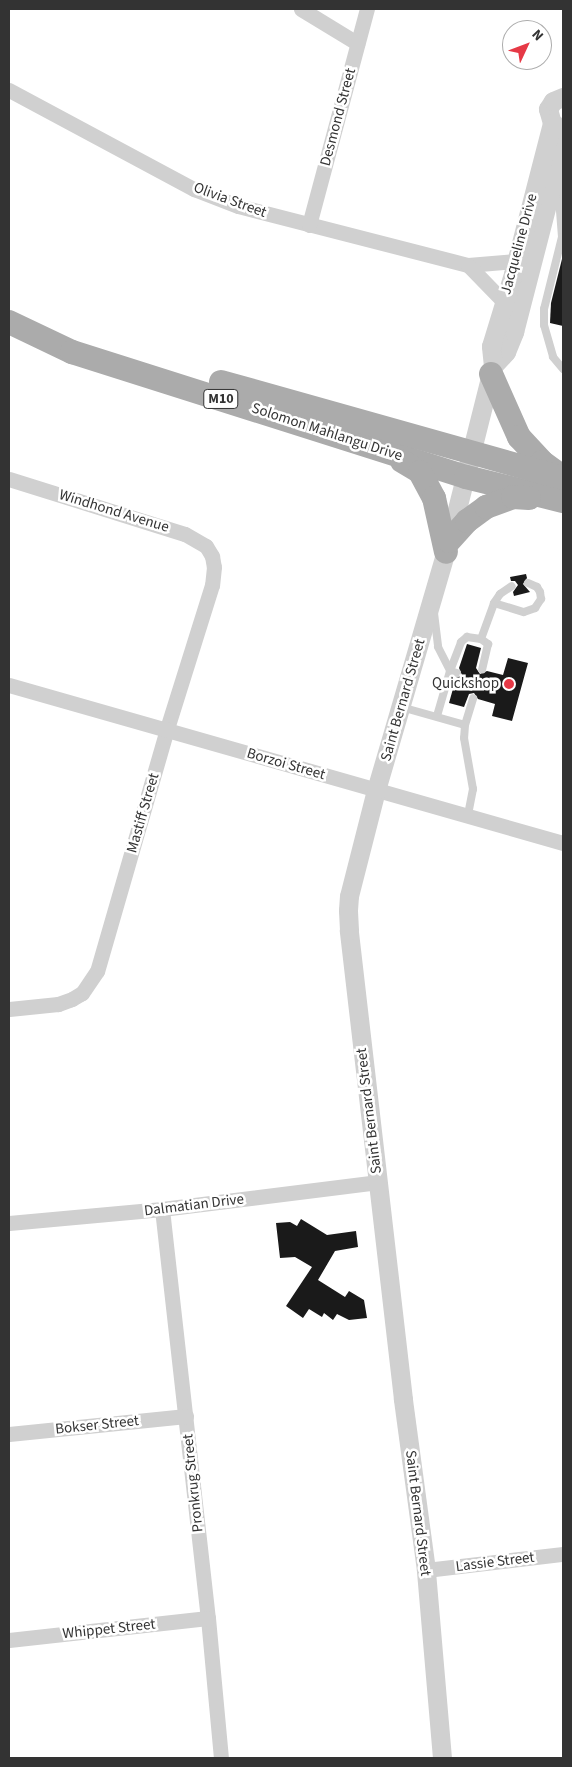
<!DOCTYPE html>
<html>
<head>
<meta charset="utf-8">
<style>
	body { margin:0 }
	#map { position:relative; width:572px; height:1767px; overflow:hidden; background:#fff; font-family:"Source Sans 3",sans-serif }
	div>[style] { position:absolute }
	.building>* { inset:0; background:#1a1a1a }
	.service>* { height:8px; margin:-4px; padding:0 4px; transform-origin:4px; border-radius:4px; background:#d0d0d0 }
	.minor>* { height:15px; margin:-7.5px; padding:0 7.5px; transform-origin:7.5px; border-radius:7.5px; background:#d0d0d0 }
	.tertiary>* { height:19px; margin:-9.5px; padding:0 9.5px; transform-origin:9.5px; border-radius:9.5px; background:#d0d0d0 }
	.primary>* { height:24px; margin:-12px; padding:0 12px; transform-origin:12px; border-radius:12px; background:#ababab }
	.dots>* { width:14px; height:14px; translate:-50% -50%; box-sizing:border-box; border:2px solid #fff; border-radius:50% }
	span { translate:-50% -50%; white-space:nowrap; text-align:center; line-height:1.15; -webkit-text-stroke:5px #fff; paint-order:stroke }
	.shield-label span { padding:1px 4px; background:#fff; border:1px solid; border-radius:4px; -webkit-text-stroke-width:0 }
	.shield-label { font-size:14px; color:#333; font-weight:700 }
	.street-label { font-size:15px; color:#333 }
	.poi-label { font-size:15px; color:#333 }
	.right { translate:-100% -50%; text-align:right }
	.frame { position:absolute; inset:0; border:10px solid #333; pointer-events:none }
	.north { position:absolute; left:502px; top:20px; width:50px; height:50px; box-sizing:border-box; background:#fff; border:1px solid #adadad; border-radius:50%; rotate:47deg; font-size:14px; font-weight:700; line-height:20px; text-align:center; color:#333 }
	.north::after { content:''; display:block; margin:auto; width:18px; height:22px; background:#e63946; clip-path:polygon(50% 0,100% 100%,50% 72%,0 100%) }
</style>
</head>
<body>
<div id="map">
	<div class="building">
		<i style="clip-path:polygon(563px 255px,563px 326px,550px 323px,551px 303px)"></i>
		<i style="clip-path:polygon(526px 574px,527px 578px,523px 584px,530px 592px,514px 596px,513px 592px,518px 585px,515px 581px,511px 581px,510px 577px)"></i>
		<i style="clip-path:polygon(467px 644px,481px 648px,476px 668px,480px 674px,487px 671px,503px 675px,508px 658px,528px 663px,512px 721px,492px 716px,495px 704px,478px 699px,474px 693px,469px 694px,464px 707px,449px 703px,456px 678px,462px 675px,459px 668px)"></i>
		<i style="clip-path:polygon(301px 1219px,327px 1235px,356px 1231px,358px 1247px,335px 1251px,318px 1280px,345px 1297px,349px 1291px,364px 1300px,367px 1318px,349px 1320px,337px 1314px,333px 1320px,324px 1313px,322px 1317px,309px 1309px,303px 1318px,286px 1306px,312px 1267px,295px 1257px,280px 1258px,276px 1223px,290px 1222px,297px 1226px)"></i>
	</div>
	<div class="service">
		<i style="left:558px;top:185px;width:52px;rotate:85.6deg"></i>
		<i style="left:562px;top:237px;width:74px;rotate:104deg"></i>
		<i style="left:544px;top:309px;width:16px;rotate:90deg"></i>
		<i style="left:544px;top:325px;width:33px;rotate:74deg"></i>
		<i style="left:553px;top:357px;width:16px;rotate:50deg"></i>
		<i style="left:494px;top:603px;width:31px;rotate:17deg"></i>
		<i style="left:524px;top:612px;width:12px;rotate:-20deg"></i>
		<i style="left:535px;top:608px;width:11px;rotate:-56deg"></i>
		<i style="left:541px;top:599px;width:7px;rotate:-98deg"></i>
		<i style="left:540px;top:592px;width:6px;rotate:-121deg"></i>
		<i style="left:537px;top:587px;width:10px;rotate:-156deg"></i>
		<i style="left:434px;top:613px;width:34px;rotate:83deg"></i>
		<i style="left:438px;top:647px;width:27px;rotate:63deg"></i>
		<i style="left:450px;top:671px;width:47px;rotate:106.1deg"></i>
		<i style="left:481px;top:639px;width:38px;rotate:-70deg"></i>
		<i style="left:494px;top:603px;width:11px;rotate:-56deg"></i>
		<i style="left:500px;top:594px;width:14px;rotate:-34deg"></i>
		<i style="left:457px;top:673px;width:7px;rotate:-164deg"></i>
		<i style="left:450px;top:671px;width:31px;rotate:-69deg"></i>
		<i style="left:461px;top:642px;width:8px;rotate:-40deg"></i>
		<i style="left:467px;top:637px;width:14px;rotate:8deg"></i>
		<i style="left:481px;top:639px;width:9px;rotate:36deg"></i>
		<i style="left:488px;top:644px;width:26px;rotate:103deg"></i>
		<i style="left:401px;top:707px;width:66px;rotate:15.7deg"></i>
		<i style="left:465px;top:725px;width:13px;rotate:94deg"></i>
		<i style="left:464px;top:738px;width:52px;rotate:80deg"></i>
		<i style="left:473px;top:789px;width:26px;rotate:101deg"></i>
		<i style="left:465px;top:725px;width:28px;rotate:-73deg"></i>
	</div>
	<div class="minor">
		<i style="left:301px;top:9px;width:66px;rotate:31.3deg"></i>
		<i style="left:9px;top:90px;width:210px;rotate:28.2deg"></i>
		<i style="left:194px;top:189px;width:47px;rotate:21.1deg"></i>
		<i style="left:238px;top:206px;width:237px;rotate:14.4deg"></i>
		<i style="left:468px;top:265px;width:48px;rotate:-4.8deg"></i>
		<i style="left:309px;top:225px;width:224px;rotate:-75deg"></i>
		<i style="left:468px;top:265px;width:52px;rotate:45.8deg"></i>
		<i style="left:9px;top:479px;width:184px;rotate:17.4deg"></i>
		<i style="left:185px;top:534px;width:24px;rotate:30deg"></i>
		<i style="left:206px;top:546px;width:12px;rotate:59deg"></i>
		<i style="left:212px;top:556px;width:11px;rotate:80deg"></i>
		<i style="left:214px;top:567px;width:18px;rotate:96deg"></i>
		<i style="left:212px;top:585px;width:151px;rotate:107.4deg"></i>
		<i style="left:167px;top:729px;width:252px;rotate:106.1deg"></i>
		<i style="left:97px;top:971px;width:27px;rotate:124deg"></i>
		<i style="left:82px;top:993px;width:12px;rotate:149deg"></i>
		<i style="left:72px;top:999px;width:15px;rotate:160deg"></i>
		<i style="left:58px;top:1004px;width:49px;rotate:174.2deg"></i>
		<i style="left:9px;top:685px;width:576px;rotate:15.92deg"></i>
		<i style="left:162px;top:1209px;width:412px;rotate:83.6deg"></i>
		<i style="left:208px;top:1618px;width:141px;rotate:84.7deg"></i>
		<i style="left:9px;top:1223px;width:154px;rotate:-5.2deg"></i>
		<i style="left:162px;top:1209px;width:218px;rotate:-7.1deg"></i>
		<i style="left:9px;top:1434px;width:178px;rotate:-5.8deg"></i>
		<i style="left:426px;top:1570px;width:138px;rotate:-6.7deg"></i>
		<i style="left:9px;top:1640px;width:200px;rotate:-6.3deg"></i>
	</div>
	<div class="tertiary">
		<i style="left:561px;top:128px;width:10px;rotate:-151deg"></i>
		<i style="left:552px;top:123px;width:15px;rotate:-106deg"></i>
		<i style="left:548px;top:109px;width:9px;rotate:-58deg"></i>
		<i style="left:553px;top:101px;width:11px;rotate:-22deg"></i>
		<i style="left:493px;top:366px;width:19px;rotate:-47deg"></i>
		<i style="left:506px;top:352px;width:22px;rotate:-68deg"></i>
		<i style="left:514px;top:332px;width:195px;rotate:-75.5deg"></i>
		<i style="left:442px;top:1758px;width:189px;rotate:-94.9deg"></i>
		<i style="left:426px;top:1570px;width:173px;rotate:-97.7deg"></i>
		<i style="left:403px;top:1399px;width:472px;rotate:-96.6deg"></i>
		<i style="left:349px;top:930px;width:20px;rotate:-93deg"></i>
		<i style="left:348px;top:910px;width:14px;rotate:-86deg"></i>
		<i style="left:349px;top:896px;width:109px;rotate:-75.7deg"></i>
		<i style="left:376px;top:790px;width:259px;rotate:-73.7deg"></i>
		<i style="left:449px;top:541px;width:180px;rotate:-75.9deg"></i>
		<i style="left:493px;top:366px;width:20px;rotate:-96deg"></i>
		<i style="left:491px;top:346px;width:75px;rotate:-73deg"></i>
		<i style="left:513px;top:274px;width:156px;rotate:-75.5deg"></i>
	</div>
	<div class="primary">
		<i style="left:9px;top:322px;width:70px;rotate:25.5deg"></i>
		<i style="left:72px;top:352px;width:413px;rotate:17.6deg"></i>
		<i style="left:466px;top:477px;width:100px;rotate:13.9deg"></i>
		<i style="left:491px;top:374px;width:69px;rotate:66deg"></i>
		<i style="left:519px;top:437px;width:34px;rotate:47deg"></i>
		<i style="left:542px;top:462px;width:17px;rotate:36deg"></i>
		<i style="left:221px;top:382px;width:355px;rotate:15.7deg"></i>
		<i style="left:402px;top:461px;width:21px;rotate:31deg"></i>
		<i style="left:420px;top:472px;width:30px;rotate:62deg"></i>
		<i style="left:434px;top:498px;width:55px;rotate:77.5deg"></i>
		<i style="left:449px;top:541px;width:27px;rotate:-48deg"></i>
		<i style="left:467px;top:521px;width:24px;rotate:-36deg"></i>
		<i style="left:486px;top:507px;width:29px;rotate:-20deg"></i>
		<i style="left:513px;top:497px;width:16px;rotate:4deg"></i>
	</div>
	<div class="dots">
		<i style="left:509px;top:684px;background:#e63946"></i>
	</div>
	<div class="shield-label">
		<span style="left:221px;top:399px">M10</span>
	</div>
	<div class="street-label">
		<span style="left:338px;top:117px;rotate:-75deg">Desmond Street</span>
		<span style="left:230px;top:200px;rotate:20deg">Olivia Street</span>
		<span style="left:519px;top:244px;rotate:-75deg">Jacqueline Drive</span>
		<span style="left:327px;top:432px;rotate:18deg">Solomon Mahlangu Drive</span>
		<span style="left:114px;top:511px;rotate:17deg">Windhond Avenue</span>
		<span style="left:403px;top:700px;rotate:-74deg">Saint Bernard Street</span>
		<span style="left:286px;top:764px;rotate:16deg">Borzoi Street</span>
		<span style="left:143px;top:813px;rotate:-74deg">Mastiff Street</span>
		<span style="left:369px;top:1111px;rotate:-97deg">Saint Bernard Street</span>
		<span style="left:194px;top:1205px;rotate:-7deg">Dalmatian Drive</span>
		<span style="left:97px;top:1425px;rotate:-6deg">Bokser Street</span>
		<span style="left:193px;top:1483px;rotate:-96deg">Pronkrug Street</span>
		<span style="left:418px;top:1513px;rotate:83deg">Saint Bernard Street</span>
		<span style="left:495px;top:1562px;rotate:-7deg">Lassie Street</span>
		<span style="left:109px;top:1629px;rotate:-6deg">Whippet Street</span>
	</div>
	<div class="poi-label">
		<span class="right" style="left:499px;top:684px">Quickshop</span>
	</div>
	<div class="frame"></div>
	<div class="north">N</div>
</div>
</body>
</html>
